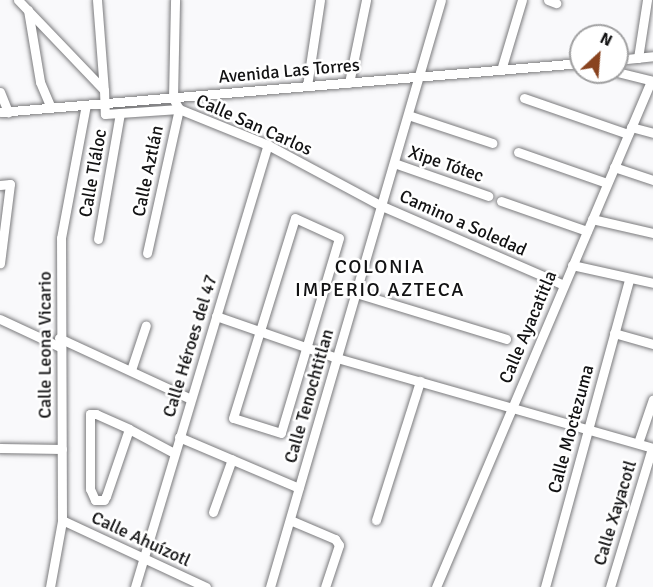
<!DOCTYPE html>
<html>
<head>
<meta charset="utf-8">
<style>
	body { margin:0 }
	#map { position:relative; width:653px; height:587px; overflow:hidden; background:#f9f9fb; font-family:Signika,sans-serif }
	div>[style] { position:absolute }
	.roads { filter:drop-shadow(0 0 2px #7b7b7d) drop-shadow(0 0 2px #7b7b7d) }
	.street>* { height:9px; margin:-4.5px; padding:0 4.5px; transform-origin:4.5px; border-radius:4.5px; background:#fff }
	span { translate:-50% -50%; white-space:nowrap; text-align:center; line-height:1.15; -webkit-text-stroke:5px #fff; paint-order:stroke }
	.street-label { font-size:18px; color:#121213 }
	.neighbourhood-label { font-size:20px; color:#121213; letter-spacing:1.5px }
	.north { position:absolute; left:569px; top:24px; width:60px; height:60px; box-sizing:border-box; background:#fff; border:2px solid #a0a0a1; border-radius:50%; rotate:26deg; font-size:16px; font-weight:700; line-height:24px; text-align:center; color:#121213 }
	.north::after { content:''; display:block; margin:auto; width:21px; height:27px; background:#89431f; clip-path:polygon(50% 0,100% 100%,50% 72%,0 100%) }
</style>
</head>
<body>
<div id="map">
	<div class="roads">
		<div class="street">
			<i style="left:18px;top:0;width:124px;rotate:46.3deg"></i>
			<i style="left:104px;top:90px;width:24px;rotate:88deg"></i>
			<i style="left:105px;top:114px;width:74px;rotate:-3.9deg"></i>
			<i style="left:179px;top:109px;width:96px;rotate:22deg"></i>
			<i style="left:268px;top:145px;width:129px;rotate:28.2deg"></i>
			<i style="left:382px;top:206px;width:198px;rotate:23.5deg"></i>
			<i style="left:97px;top:0;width:90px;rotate:85.6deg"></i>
			<i style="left:548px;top:0;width:9px;rotate:21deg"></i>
			<i style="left:28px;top:10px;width:73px;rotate:80.5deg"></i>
			<i style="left:40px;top:82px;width:28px;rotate:67deg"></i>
			<i style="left:638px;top:58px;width:59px;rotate:-81.2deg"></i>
			<i style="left:617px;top:60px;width:36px;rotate:-6deg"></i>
			<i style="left:501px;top:70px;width:73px;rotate:-73.3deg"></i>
			<i style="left:617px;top:72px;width:37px;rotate:14deg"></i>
			<i style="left:349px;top:83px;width:85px;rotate:-78.4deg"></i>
			<i style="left:307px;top:86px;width:87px;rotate:-81.4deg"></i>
			<i style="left:0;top:92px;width:22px;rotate:68deg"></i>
			<i style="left:524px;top:98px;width:110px;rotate:19.1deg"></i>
			<i style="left:0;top:112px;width:583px;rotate:-4.82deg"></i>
			<i style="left:408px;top:115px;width:89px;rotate:18.4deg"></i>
			<i style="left:631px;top:127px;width:23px;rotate:15deg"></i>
			<i style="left:518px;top:152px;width:94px;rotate:19.2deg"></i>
			<i style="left:394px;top:163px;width:100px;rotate:19.3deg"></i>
			<i style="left:614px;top:167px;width:41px;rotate:18.4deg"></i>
			<i style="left:0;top:185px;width:10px;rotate:-6deg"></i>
			<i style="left:10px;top:184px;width:80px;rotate:97.2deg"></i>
			<i style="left:501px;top:201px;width:91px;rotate:19.2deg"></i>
			<i style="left:295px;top:218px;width:48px;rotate:24.4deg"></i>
			<i style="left:339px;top:238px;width:203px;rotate:106.6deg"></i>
			<i style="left:281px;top:433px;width:50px;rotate:-162.6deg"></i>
			<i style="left:233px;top:418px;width:209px;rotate:-72.8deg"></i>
			<i style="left:592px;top:219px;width:63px;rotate:12.9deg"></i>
			<i style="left:98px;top:239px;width:128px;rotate:-80.1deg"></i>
			<i style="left:147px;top:253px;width:148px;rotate:-77.5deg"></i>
			<i style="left:179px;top:109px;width:13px;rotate:-119deg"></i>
			<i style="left:173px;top:98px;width:98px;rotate:-88.8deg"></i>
			<i style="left:572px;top:265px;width:83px;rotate:12.5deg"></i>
			<i style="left:356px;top:293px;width:157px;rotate:17deg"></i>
			<i style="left:216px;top:316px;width:128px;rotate:19.1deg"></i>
			<i style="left:337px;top:358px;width:329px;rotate:15.9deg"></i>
			<i style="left:0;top:319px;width:66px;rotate:25deg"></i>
			<i style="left:614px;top:333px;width:41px;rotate:15.8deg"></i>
			<i style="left:59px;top:338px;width:145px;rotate:24.8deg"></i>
			<i style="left:131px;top:370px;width:47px;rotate:-71.6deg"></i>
			<i style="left:129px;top:429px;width:71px;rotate:108.9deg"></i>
			<i style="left:106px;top:496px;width:4px;rotate:117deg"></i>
			<i style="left:104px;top:500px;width:9px;rotate:180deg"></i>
			<i style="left:95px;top:500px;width:12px;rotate:-114deg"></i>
			<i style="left:90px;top:489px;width:75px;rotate:-90deg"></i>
			<i style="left:90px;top:414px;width:6px"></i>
			<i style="left:96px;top:414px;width:36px;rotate:24deg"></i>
			<i style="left:129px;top:429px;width:51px;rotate:28.1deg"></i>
			<i style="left:179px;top:437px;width:130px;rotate:23deg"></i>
			<i style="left:638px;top:443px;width:46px;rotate:-71.2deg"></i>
			<i style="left:0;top:448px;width:62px;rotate:0.9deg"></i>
			<i style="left:213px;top:512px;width:56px;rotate:-70.3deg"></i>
			<i style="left:62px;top:520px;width:159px;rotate:25deg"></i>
			<i style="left:290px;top:520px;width:49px;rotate:22.9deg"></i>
			<i style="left:335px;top:539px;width:7px;rotate:56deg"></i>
			<i style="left:339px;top:545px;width:44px;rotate:108.4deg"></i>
			<i style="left:376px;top:520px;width:146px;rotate:-72.4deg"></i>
			<i style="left:50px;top:587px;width:67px;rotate:-79.7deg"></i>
			<i style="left:62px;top:521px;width:283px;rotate:-90.2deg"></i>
			<i style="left:61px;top:238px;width:135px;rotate:-79.4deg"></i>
			<i style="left:135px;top:587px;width:462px;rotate:-73.3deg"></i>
			<i style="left:270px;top:587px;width:611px;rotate:-73.76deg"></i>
			<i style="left:436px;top:587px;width:550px;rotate:-66.98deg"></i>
			<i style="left:545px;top:587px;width:319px;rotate:-74.7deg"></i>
			<i style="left:610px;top:587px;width:145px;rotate:-73.2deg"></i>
		</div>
	</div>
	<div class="street-label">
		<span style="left:289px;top:71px;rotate:-5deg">Avenida Las Torres</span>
		<span style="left:254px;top:125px;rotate:24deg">Calle San Carlos</span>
		<span style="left:446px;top:164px;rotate:19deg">Xipe Tótec</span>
		<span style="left:148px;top:171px;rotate:-78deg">Calle Aztlán</span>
		<span style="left:93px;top:173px;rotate:-80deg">Calle Tláloc</span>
		<span style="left:463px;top:223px;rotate:24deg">Camino a Soledad</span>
		<span style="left:528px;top:327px;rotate:-67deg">Calle Ayacatitla</span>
		<span style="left:45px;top:345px;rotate:-90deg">Calle Leona Vicario</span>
		<span style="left:190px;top:346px;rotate:-73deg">Calle Héroes del 47</span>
		<span style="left:309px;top:396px;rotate:-74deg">Calle Tenochtitlan</span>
		<span style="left:571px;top:429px;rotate:-75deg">Calle Moctezuma</span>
		<span style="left:615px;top:513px;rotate:-73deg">Calle Xayacotl</span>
		<span style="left:141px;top:539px;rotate:25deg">Calle Ahuízotl</span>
	</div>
	<div class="neighbourhood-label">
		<span style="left:380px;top:278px">COLONIA<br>IMPERIO AZTECA</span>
	</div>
	<div class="north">N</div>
</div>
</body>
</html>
